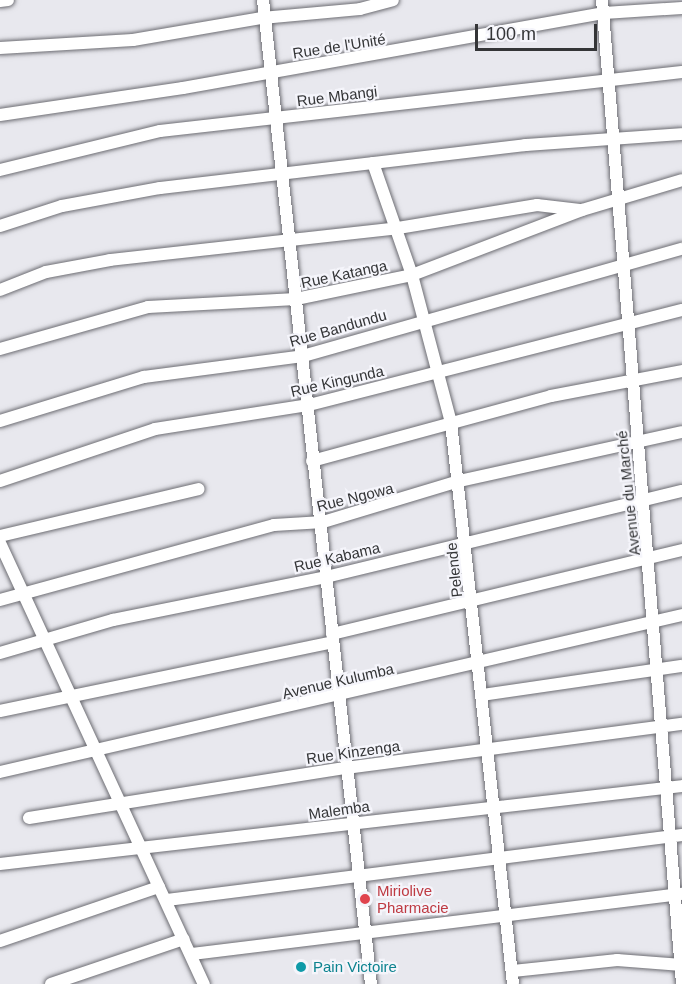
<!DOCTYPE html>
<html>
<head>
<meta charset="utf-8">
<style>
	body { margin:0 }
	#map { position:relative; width:682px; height:984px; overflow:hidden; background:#e8e8ee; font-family:Helvetica,sans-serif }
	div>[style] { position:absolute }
	.roads { filter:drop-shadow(0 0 2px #6d6d73) drop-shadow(0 0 2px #6d6d73) }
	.minor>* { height:12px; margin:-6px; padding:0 6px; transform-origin:6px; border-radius:6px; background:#fff }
	.dots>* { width:16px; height:16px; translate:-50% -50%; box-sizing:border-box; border:3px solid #f5f5fb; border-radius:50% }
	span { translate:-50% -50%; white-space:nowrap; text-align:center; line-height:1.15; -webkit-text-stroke:4.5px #f5f5fb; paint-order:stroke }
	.street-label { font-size:15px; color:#343537 }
	.health-label { font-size:15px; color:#be3a42 }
	.left { translate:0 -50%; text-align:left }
	.culture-label { font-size:15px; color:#0d838f }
	.scale { position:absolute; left:475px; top:24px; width:122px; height:27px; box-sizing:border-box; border:3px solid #343537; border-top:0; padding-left:8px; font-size:18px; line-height:21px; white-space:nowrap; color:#343537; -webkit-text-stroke:4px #f5f5fb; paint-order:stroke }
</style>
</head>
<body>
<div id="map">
	<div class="roads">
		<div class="minor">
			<i style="left:263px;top:0;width:990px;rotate:83.74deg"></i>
			<i style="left:602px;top:0;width:987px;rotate:85.35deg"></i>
			<i style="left:0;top:1px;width:8px;rotate:-7deg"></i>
			<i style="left:0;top:48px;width:133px;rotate:-3.4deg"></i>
			<i style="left:133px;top:40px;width:131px;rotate:-9.7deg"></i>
			<i style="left:262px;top:18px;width:98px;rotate:-5.2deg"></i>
			<i style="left:360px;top:9px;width:34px;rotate:-15deg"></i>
			<i style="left:0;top:115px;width:185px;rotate:-8.4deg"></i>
			<i style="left:183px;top:88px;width:428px;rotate:-10.1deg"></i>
			<i style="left:604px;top:13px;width:78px;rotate:-3.7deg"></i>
			<i style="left:373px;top:163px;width:119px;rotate:70.8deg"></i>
			<i style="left:412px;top:275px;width:153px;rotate:75.2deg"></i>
			<i style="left:451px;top:423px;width:564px;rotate:83.69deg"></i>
			<i style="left:0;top:170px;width:165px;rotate:-13.7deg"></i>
			<i style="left:160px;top:131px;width:525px;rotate:-6.45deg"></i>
			<i style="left:0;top:226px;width:65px;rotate:-17.9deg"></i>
			<i style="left:62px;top:206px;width:100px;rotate:-10.4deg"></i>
			<i style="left:160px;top:188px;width:368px;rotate:-6.7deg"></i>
			<i style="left:525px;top:145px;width:157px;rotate:-4deg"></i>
			<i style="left:0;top:290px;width:49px;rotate:-21.4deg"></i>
			<i style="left:46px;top:272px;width:65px;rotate:-10.6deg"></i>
			<i style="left:110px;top:260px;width:290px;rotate:-6.3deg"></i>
			<i style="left:398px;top:228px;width:141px;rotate:-9.4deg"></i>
			<i style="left:537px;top:205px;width:43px;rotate:6.6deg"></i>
			<i style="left:0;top:349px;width:154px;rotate:-15.8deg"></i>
			<i style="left:148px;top:307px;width:148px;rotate:-3.1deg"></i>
			<i style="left:296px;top:299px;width:118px;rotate:-11.7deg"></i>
			<i style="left:412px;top:275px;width:182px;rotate:-20.9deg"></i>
			<i style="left:582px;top:210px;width:104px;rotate:-16.7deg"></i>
			<i style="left:0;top:421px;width:151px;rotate:-17deg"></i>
			<i style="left:144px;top:377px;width:160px;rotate:-7.5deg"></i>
			<i style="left:303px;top:356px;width:394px;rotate:-15.8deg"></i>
			<i style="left:312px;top:461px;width:248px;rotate:-15.2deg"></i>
			<i style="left:551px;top:396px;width:133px;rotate:-10.8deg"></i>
			<i style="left:0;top:481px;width:163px;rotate:-18.5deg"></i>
			<i style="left:155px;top:429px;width:156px;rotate:-8.9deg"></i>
			<i style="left:309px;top:405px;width:385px;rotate:-14.3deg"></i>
			<i style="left:0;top:536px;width:204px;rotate:-13.3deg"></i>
			<i style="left:0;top:543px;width:486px;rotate:65.2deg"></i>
			<i style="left:0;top:600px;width:284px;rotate:-15.3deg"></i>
			<i style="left:274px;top:525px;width:49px;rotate:-3.5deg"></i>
			<i style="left:323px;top:522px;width:142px;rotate:-16.8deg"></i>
			<i style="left:459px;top:481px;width:228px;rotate:-12.4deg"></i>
			<i style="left:332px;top:634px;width:360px;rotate:-13.5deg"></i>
			<i style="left:0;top:653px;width:118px;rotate:-16.3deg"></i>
			<i style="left:113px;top:620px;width:217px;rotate:-11.4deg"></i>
			<i style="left:326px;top:577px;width:366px;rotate:-13.6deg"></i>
			<i style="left:482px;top:695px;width:202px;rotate:-8.3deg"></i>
			<i style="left:0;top:711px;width:340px;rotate:-11.7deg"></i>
			<i style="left:0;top:772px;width:700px;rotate:-12.96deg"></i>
			<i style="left:29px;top:818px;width:321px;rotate:-9deg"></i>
			<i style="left:346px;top:768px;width:339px;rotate:-7.5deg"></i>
			<i style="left:0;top:864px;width:686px;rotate:-6.52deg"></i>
			<i style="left:167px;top:900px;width:519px;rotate:-7.19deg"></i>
			<i style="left:0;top:941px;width:168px;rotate:-18.8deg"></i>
			<i style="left:192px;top:954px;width:494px;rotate:-7deg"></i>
			<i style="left:513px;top:971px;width:105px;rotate:-6deg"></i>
			<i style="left:617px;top:960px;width:65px;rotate:4.4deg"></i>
			<i style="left:51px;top:984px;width:140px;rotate:-18.7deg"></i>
		</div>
	</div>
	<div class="dots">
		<i style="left:365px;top:899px;background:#e0444e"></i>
		<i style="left:301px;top:967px;background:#0f9aa8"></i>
	</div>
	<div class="street-label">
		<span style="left:339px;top:46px;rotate:-9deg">Rue de l'Unité</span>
		<span style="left:337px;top:96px;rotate:-7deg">Rue Mbangi</span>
		<span style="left:344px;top:274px;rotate:-12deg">Rue Katanga</span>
		<span style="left:338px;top:328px;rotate:-16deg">Rue Bandundu</span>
		<span style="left:337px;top:381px;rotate:-13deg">Rue Kingunda</span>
		<span style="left:628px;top:493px;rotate:-96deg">Avenue du Marché</span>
		<span style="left:355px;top:497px;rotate:-14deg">Rue Ngowa</span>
		<span style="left:337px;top:557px;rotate:-13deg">Rue Kabama</span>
		<span style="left:454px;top:570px;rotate:-96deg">Pelende</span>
		<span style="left:338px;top:681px;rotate:-13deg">Avenue Kulumba</span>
		<span style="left:353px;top:752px;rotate:-8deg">Rue Kinzenga</span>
		<span style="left:339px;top:810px;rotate:-8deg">Malemba</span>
	</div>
	<div class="health-label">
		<span class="left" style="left:377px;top:899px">Miriolive<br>Pharmacie</span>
	</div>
	<div class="culture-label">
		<span class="left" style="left:313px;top:967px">Pain Victoire</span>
	</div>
	<div class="scale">100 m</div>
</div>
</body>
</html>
